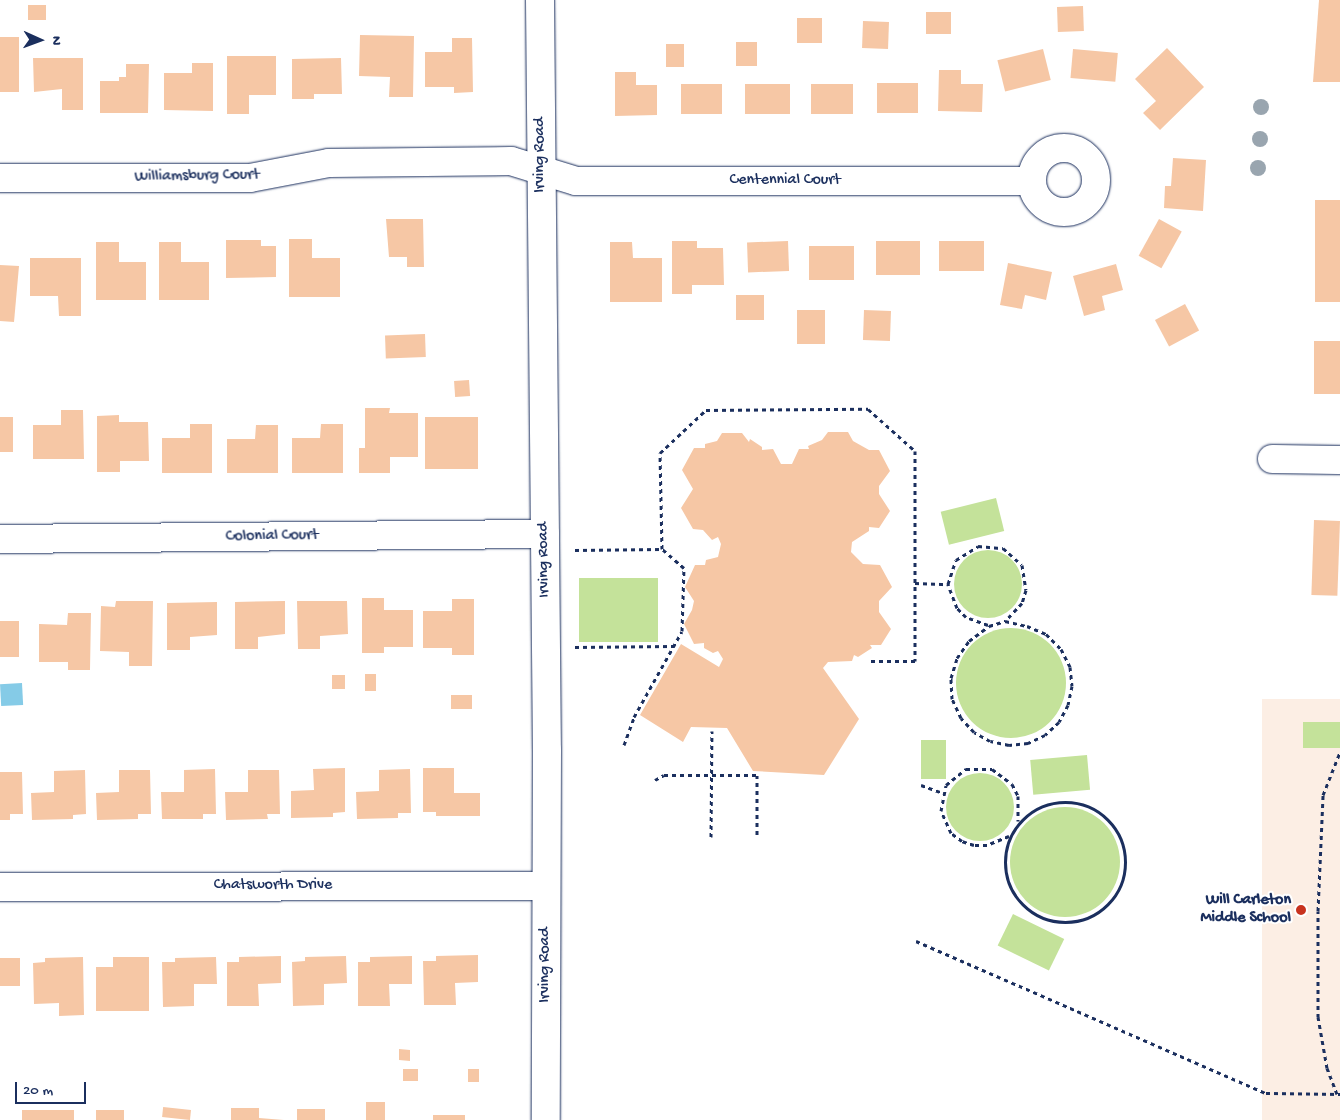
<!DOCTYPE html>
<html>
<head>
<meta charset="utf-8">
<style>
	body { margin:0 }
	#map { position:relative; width:1340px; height:1120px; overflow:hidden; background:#fff; font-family:"Gochi Hand",sans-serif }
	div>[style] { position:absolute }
	.built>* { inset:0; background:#fceee4; transform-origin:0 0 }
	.green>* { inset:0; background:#c4e29a; transform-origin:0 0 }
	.round { border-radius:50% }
	.water>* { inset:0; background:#85cbe7; transform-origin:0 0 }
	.building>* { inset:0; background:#f6c7a5; transform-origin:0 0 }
	.path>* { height:3px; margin-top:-1.5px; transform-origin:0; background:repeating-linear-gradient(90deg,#1b2f5e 0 4px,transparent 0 8px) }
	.path>.ring { margin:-1.5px; padding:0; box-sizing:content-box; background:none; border:3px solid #1b2f5e; border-radius:50% }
	.roads { filter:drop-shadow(0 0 1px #1b2f5e) drop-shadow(0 0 1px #1b2f5e) }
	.minor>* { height:28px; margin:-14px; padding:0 14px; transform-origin:14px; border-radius:14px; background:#fff }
	.minor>.ring { margin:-14px; padding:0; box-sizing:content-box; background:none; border:28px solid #fff; border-radius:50% }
	.trees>* { width:16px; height:16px; margin:-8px; border-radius:50%; background:#99a5af }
	.dots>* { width:14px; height:14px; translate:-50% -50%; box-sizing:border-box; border:2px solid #fff; border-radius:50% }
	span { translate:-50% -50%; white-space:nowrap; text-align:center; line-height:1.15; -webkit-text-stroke:4px #fff; paint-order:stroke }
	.street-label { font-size:16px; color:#1b2f5e }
	.poi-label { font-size:16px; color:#1b2f5e; font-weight:700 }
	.right { translate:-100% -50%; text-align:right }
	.north { position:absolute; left:15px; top:15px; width:50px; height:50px; -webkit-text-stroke:4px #fff; paint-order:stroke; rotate:92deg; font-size:14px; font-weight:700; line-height:20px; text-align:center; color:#1b2f5e }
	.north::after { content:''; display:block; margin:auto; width:18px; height:22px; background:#1b2f5e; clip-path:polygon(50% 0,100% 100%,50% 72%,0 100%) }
	.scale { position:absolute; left:15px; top:1082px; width:71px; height:22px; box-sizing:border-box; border:2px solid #1b2f5e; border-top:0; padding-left:6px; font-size:15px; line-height:18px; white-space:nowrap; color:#1b2f5e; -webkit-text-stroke:4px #fff; paint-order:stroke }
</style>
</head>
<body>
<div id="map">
	<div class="built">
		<i style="left:1262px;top:699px;width:78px;height:421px"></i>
	</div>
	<div class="green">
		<i style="left:996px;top:498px;width:34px;height:57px;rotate:76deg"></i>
		<i class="round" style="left:954px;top:550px;width:68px;height:68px"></i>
		<i style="left:579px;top:578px;width:79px;height:64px"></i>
		<i class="round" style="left:956px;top:628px;width:110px;height:110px"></i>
		<i style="left:1303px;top:722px;width:37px;height:26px"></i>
		<i style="left:921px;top:740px;width:25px;height:39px"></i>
		<i style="left:1087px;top:755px;width:35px;height:57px;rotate:85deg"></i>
		<i class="round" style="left:946px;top:773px;width:68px;height:68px"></i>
		<i class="round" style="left:1010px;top:807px;width:110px;height:110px"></i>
		<i style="left:1013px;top:914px;width:57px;height:35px;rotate:26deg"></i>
	</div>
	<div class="water">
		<i style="left:22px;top:683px;width:22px;height:22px;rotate:87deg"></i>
	</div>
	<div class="building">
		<i style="clip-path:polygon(1319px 0,1340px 0,1340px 82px,1313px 82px)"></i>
		<i style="left:28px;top:5px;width:18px;height:15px"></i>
		<i style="left:1083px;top:6px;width:25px;height:26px;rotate:88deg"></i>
		<i style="left:926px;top:12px;width:25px;height:22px"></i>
		<i style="left:797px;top:18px;width:25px;height:25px"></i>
		<i style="left:863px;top:21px;width:26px;height:27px;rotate:2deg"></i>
		<i style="clip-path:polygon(360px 35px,414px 36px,413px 97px,389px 97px,390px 77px,359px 76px)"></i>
		<i style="left:0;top:37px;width:19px;height:55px"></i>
		<i style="clip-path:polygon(452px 38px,472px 38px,473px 92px,454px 93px,454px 87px,425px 87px,425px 52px,452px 52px)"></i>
		<i style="left:736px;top:42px;width:21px;height:24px"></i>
		<i style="left:684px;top:44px;width:23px;height:18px;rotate:90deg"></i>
		<i style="clip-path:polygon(1167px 48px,1204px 87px,1160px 130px,1143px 113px,1156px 101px,1135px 79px)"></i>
		<i style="left:1043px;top:49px;width:32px;height:47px;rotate:76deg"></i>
		<i style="left:1073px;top:49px;width:45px;height:29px;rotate:5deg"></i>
		<i style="clip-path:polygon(227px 56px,276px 56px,276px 95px,249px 95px,249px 114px,227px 114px)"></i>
		<i style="clip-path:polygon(33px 58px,83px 58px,83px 110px,62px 110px,62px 89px,34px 92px)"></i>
		<i style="clip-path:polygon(341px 58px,342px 94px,314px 94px,314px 99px,292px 99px,292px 59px)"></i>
		<i style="clip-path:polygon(192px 63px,213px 63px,213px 111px,164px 110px,164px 73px,192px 73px)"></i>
		<i style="clip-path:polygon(126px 64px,149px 64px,148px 113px,100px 113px,100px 81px,119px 81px,119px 77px,126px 77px)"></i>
		<i style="clip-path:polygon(939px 70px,961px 70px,961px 84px,983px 84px,982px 112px,938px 111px)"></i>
		<i style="clip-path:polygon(615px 72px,636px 72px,636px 85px,657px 85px,657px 115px,615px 116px)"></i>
		<i style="left:877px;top:83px;width:41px;height:30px"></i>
		<i style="left:722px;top:84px;width:30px;height:41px;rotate:90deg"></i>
		<i style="left:745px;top:84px;width:45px;height:30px"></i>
		<i style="left:811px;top:84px;width:42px;height:30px"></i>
		<i style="clip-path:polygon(1173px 158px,1206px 160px,1203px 211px,1164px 208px,1165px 186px,1171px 186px)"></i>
		<i style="left:1315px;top:200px;width:25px;height:102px"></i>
		<i style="clip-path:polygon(386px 219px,423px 219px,424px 267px,407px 267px,407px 257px,389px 257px)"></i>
		<i style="left:1159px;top:219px;width:26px;height:42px;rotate:29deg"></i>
		<i style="clip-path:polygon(289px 239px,312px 239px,312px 258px,340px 258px,340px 297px,289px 297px)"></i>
		<i style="clip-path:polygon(226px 240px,261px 240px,261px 246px,276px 246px,276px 277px,226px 278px)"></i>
		<i style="clip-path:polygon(672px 241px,697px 241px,697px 248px,723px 248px,724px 285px,692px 285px,692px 294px,672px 294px)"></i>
		<i style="left:788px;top:241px;width:30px;height:41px;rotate:88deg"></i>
		<i style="left:920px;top:241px;width:34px;height:44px;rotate:90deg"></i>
		<i style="left:939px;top:241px;width:45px;height:30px"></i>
		<i style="clip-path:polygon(96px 242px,119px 242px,119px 262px,146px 262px,146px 300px,96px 300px)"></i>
		<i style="clip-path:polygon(159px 242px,181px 242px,181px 262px,209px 262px,209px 300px,159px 300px)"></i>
		<i style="clip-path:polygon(610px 242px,632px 242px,633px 258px,662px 258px,662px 302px,610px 302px)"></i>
		<i style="left:809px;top:246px;width:45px;height:34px"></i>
		<i style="clip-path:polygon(30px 258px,81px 258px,81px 316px,59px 316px,58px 296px,30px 296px)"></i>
		<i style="clip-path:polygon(1008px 263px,1052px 272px,1046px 300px,1025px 295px,1022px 309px,1000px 305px)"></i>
		<i style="clip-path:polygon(1116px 264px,1123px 290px,1102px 296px,1105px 310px,1084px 316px,1073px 276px)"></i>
		<i style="clip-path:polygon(0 265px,19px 266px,14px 322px,0 321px)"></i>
		<i style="left:736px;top:295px;width:28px;height:25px"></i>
		<i style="left:1185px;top:304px;width:30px;height:34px;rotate:62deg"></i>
		<i style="left:797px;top:310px;width:28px;height:34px"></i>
		<i style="left:864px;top:310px;width:27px;height:30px;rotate:2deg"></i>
		<i style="left:425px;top:334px;width:23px;height:40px;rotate:88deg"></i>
		<i style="left:1314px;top:341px;width:26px;height:53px"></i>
		<i style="left:469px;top:380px;width:16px;height:15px;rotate:86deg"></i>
		<i style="clip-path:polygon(365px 408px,390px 408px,389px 413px,418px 413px,418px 457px,390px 457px,390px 473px,359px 473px,359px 448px,365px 448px)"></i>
		<i style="clip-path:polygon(61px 410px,83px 410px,84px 459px,33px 459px,33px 425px,61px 425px)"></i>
		<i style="clip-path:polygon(119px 415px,119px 422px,148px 422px,149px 461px,120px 461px,120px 472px,97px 472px,97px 416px)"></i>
		<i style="left:0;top:417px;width:13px;height:35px"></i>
		<i style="left:425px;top:417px;width:53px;height:52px"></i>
		<i style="clip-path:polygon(190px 424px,212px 424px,212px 473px,162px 473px,162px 438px,190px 438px)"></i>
		<i style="clip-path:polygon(321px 424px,343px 424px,343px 473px,292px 473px,292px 438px,320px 438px)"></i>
		<i style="clip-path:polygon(256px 425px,278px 425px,278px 473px,227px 473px,227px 439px,255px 439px)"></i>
		<i style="clip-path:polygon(828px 432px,848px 432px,853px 441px,869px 450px,879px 450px,890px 471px,879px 486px,879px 494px,890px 511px,879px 528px,869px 527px,869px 531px,852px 542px,851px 552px,863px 564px,880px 565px,892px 587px,879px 601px,879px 612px,891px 629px,881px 645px,870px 645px,872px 648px,858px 657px,854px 655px,852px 661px,828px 662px,823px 668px,859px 719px,824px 775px,753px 771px,727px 728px,691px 727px,683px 742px,640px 715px,681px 644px,719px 667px,723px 659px,718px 651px,713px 653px,704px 648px,704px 643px,694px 644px,684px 624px,692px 610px,694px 601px,685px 587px,695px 565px,705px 565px,706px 560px,718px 557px,721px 544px,718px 537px,712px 540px,703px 530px,693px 529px,681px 508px,693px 489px,682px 470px,694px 448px,705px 448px,705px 444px,717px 441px,722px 433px,742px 433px,749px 442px,750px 439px,762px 447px,762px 450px,773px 449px,781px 464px,792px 464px,799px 449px,809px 449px,808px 446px,822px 440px)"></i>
		<i style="left:1314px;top:520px;width:26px;height:75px;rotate:2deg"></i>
		<i style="clip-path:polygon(362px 598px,384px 598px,384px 610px,413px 610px,413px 647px,384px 647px,384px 653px,362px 653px)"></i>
		<i style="clip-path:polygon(452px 599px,474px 599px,474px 655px,452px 655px,452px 648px,423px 648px,423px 611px,452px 611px)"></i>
		<i style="clip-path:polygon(116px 601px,153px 601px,152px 666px,129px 666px,129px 652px,100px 651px,101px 606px,115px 607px)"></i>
		<i style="clip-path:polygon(285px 601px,285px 634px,258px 637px,258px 649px,235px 649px,235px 602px)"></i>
		<i style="clip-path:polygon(297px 601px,347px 601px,348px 634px,320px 636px,320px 649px,298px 649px)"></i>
		<i style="clip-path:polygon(217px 602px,217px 635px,190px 637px,190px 650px,167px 650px,167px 603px)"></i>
		<i style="clip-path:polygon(68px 613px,91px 613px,90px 670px,68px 670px,68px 662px,39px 662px,39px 624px,67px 625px)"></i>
		<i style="left:0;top:621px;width:19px;height:36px"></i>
		<i style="left:365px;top:674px;width:11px;height:17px"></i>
		<i style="left:332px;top:675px;width:13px;height:14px"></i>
		<i style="left:472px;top:695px;width:14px;height:21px;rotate:90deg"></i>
		<i style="clip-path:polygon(345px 768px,345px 812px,333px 813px,333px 817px,291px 818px,291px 791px,314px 790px,313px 769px)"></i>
		<i style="clip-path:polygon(423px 768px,454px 768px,454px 793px,480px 793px,480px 816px,436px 816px,436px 812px,423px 812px)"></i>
		<i style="clip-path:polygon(215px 769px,216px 814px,203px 814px,203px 819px,162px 819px,161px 792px,184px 792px,184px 770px)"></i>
		<i style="clip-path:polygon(410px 769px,411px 813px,398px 813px,398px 818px,357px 819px,356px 792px,379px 791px,379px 770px)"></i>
		<i style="clip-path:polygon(85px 770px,86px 814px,73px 815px,73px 819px,32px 820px,31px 793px,54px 792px,54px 771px)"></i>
		<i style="clip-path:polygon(119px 770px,150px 770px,151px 814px,138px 814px,138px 819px,97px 820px,96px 793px,119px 792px)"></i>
		<i style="clip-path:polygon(248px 770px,279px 770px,280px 814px,267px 814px,268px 819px,226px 820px,225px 792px,248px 792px)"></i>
		<i style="clip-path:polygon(0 772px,22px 772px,23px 814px,10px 814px,10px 820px,0 820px)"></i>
		<i style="clip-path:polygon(478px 955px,478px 982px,455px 983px,456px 1005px,424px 1005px,423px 961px,436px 961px,436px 956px)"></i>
		<i style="clip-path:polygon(281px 956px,281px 983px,258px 984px,259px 1006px,227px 1006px,227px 962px,239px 962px,239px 957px)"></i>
		<i style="clip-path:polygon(346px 956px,347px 983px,324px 984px,324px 1005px,293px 1006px,292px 962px,305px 961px,305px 957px)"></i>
		<i style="clip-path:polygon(412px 956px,412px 984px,389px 984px,390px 1006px,358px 1006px,358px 962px,370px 962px,370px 957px)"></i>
		<i style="clip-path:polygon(83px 957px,84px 1015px,59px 1016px,59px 1003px,34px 1004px,33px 963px,45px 962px,45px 958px)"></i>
		<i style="clip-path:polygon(113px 957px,149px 957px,149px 1011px,96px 1011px,96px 967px,113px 967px)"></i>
		<i style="clip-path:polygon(216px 957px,217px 984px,194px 984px,194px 1006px,163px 1007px,162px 962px,175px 962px,175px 958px)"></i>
		<i style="left:0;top:958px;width:20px;height:28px"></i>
		<i style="clip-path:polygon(399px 1049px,410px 1050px,410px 1061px,399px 1060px)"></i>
		<i style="left:403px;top:1069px;width:15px;height:12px"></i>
		<i style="left:468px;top:1069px;width:11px;height:13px"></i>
		<i style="left:366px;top:1102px;width:19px;height:18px"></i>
		<i style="clip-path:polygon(231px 1108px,259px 1108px,259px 1118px,284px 1120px,231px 1120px)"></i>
		<i style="left:297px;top:1109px;width:28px;height:11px"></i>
		<i style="left:22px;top:1110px;width:52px;height:10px"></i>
		<i style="left:96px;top:1110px;width:28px;height:10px"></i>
		<i style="left:191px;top:1110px;width:10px;height:28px;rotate:96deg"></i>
		<i style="left:433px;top:1115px;width:32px;height:5px"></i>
	</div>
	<div class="path">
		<i style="left:575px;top:550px;width:87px;rotate:-0.7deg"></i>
		<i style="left:662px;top:549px;width:96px;rotate:-91.2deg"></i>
		<i style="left:660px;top:453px;width:63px;rotate:-43.1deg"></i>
		<i style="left:706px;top:410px;width:162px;rotate:-0.4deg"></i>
		<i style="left:868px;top:409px;width:63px;rotate:41.8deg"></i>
		<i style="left:915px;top:451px;width:210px;rotate:90deg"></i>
		<i style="left:915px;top:661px;width:45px;rotate:180deg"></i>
		<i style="left:915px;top:583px;width:33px;rotate:2deg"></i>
		<i style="left:1005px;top:621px;width:23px;rotate:13deg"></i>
		<i style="left:1027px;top:626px;width:21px;rotate:23deg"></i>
		<i style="left:1046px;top:634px;width:21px;rotate:45deg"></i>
		<i style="left:1061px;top:649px;width:20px;rotate:63deg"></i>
		<i style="left:1070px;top:667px;width:19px;rotate:84deg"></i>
		<i style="left:1072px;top:686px;width:19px;rotate:102deg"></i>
		<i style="left:1068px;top:705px;width:19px;rotate:118deg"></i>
		<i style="left:1059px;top:722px;width:19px;rotate:137deg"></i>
		<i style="left:1045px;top:735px;width:19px;rotate:155deg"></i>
		<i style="left:1028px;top:743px;width:19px;rotate:174deg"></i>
		<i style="left:1009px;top:745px;width:19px;rotate:-168deg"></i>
		<i style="left:990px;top:741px;width:18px;rotate:-151deg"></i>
		<i style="left:974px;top:732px;width:19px;rotate:-133deg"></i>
		<i style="left:961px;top:718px;width:21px;rotate:-115deg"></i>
		<i style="left:952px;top:699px;width:21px;rotate:-93deg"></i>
		<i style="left:951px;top:678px;width:21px;rotate:-73deg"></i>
		<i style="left:957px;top:658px;width:21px;rotate:-55deg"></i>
		<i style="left:969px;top:641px;width:25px;rotate:-37deg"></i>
		<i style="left:989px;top:626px;width:17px;rotate:-17deg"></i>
		<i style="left:988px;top:625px;width:23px;rotate:-160deg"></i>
		<i style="left:966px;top:617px;width:13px;rotate:-135deg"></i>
		<i style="left:957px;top:608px;width:26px;rotate:-111deg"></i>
		<i style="left:948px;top:584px;width:25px;rotate:-72deg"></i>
		<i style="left:956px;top:560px;width:26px;rotate:-32deg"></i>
		<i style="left:978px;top:546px;width:25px;rotate:5deg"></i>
		<i style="left:1003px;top:548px;width:25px;rotate:42deg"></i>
		<i style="left:1022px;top:565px;width:25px;rotate:81deg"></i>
		<i style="left:1026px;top:590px;width:14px;rotate:107deg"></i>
		<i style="left:1022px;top:603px;width:25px;rotate:133deg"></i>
		<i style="left:575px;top:647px;width:98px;rotate:-0.6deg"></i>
		<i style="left:624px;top:745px;width:30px;rotate:-70deg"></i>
		<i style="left:634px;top:717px;width:98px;rotate:-60.8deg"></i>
		<i style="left:682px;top:631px;width:63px;rotate:-88.2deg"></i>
		<i style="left:684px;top:568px;width:29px;rotate:-139deg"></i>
		<i style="left:655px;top:780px;width:10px;rotate:-29deg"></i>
		<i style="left:664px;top:775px;width:93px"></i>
		<i style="left:757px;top:775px;width:61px;rotate:90deg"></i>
		<i style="left:921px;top:785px;width:23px;rotate:20deg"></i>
		<i class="ring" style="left:1005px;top:802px;width:117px;height:117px"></i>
		<i style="left:1009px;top:836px;width:24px;rotate:158deg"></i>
		<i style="left:987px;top:845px;width:13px;rotate:180deg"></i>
		<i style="left:974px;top:845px;width:13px;rotate:-162deg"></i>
		<i style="left:962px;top:841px;width:14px;rotate:-144deg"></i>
		<i style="left:951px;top:833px;width:24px;rotate:-114deg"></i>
		<i style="left:941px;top:811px;width:26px;rotate:-79deg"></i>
		<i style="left:946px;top:785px;width:26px;rotate:-39deg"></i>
		<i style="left:966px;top:769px;width:26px"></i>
		<i style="left:992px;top:769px;width:25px;rotate:37deg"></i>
		<i style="left:1012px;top:784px;width:13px;rotate:63deg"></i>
		<i style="left:1018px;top:796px;width:25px;rotate:90deg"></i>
		<i style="left:711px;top:837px;width:106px;rotate:-89.5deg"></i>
		<i style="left:916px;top:941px;width:382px;rotate:23.5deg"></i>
		<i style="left:1266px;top:1093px;width:74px;rotate:0.8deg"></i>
		<i style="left:1337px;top:1094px;width:28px;rotate:-111deg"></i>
		<i style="left:1327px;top:1068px;width:52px;rotate:-100deg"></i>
		<i style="left:1318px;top:1017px;width:106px;rotate:-90deg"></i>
		<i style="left:1318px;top:911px;width:116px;rotate:-87.5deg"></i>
		<i style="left:1323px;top:795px;width:46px;rotate:-68.4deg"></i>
	</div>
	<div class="roads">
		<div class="minor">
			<i style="left:540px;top:0;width:750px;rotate:89.47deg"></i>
			<i style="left:547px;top:750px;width:370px;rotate:90.2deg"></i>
			<i class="ring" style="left:1032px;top:148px;width:36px;height:36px"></i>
			<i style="left:0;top:178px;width:250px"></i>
			<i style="left:250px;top:178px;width:80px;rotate:-10.8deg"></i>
			<i style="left:329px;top:163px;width:182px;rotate:-0.6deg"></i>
			<i style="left:511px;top:161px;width:68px;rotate:17.1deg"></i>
			<i style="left:576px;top:181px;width:455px"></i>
			<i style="left:1272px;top:459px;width:68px;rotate:0.8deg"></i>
			<i style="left:0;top:539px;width:545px;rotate:-0.53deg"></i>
			<i style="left:0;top:887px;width:546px;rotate:-0.1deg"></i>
		</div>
	</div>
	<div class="trees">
		<i style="left:1261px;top:107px"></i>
		<i style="left:1260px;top:139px"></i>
		<i style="left:1258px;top:168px"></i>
	</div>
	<div class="dots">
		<i style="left:1301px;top:910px;background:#c8321e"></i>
	</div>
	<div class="street-label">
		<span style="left:541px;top:155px;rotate:-90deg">Irving Road</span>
		<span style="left:197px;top:177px;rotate:-1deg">Williamsburg Court</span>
		<span style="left:785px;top:181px">Centennial Court</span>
		<span style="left:272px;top:537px;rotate:-1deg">Colonial Court</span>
		<span style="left:545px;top:560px;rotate:-91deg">Irving Road</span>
		<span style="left:273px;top:886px">Chatsworth Drive</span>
		<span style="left:546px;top:965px;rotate:-90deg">Irving Road</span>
	</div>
	<div class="poi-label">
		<span class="right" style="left:1291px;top:910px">Will Carleton<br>Middle School</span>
	</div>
	<div class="north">N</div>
	<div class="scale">20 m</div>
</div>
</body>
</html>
